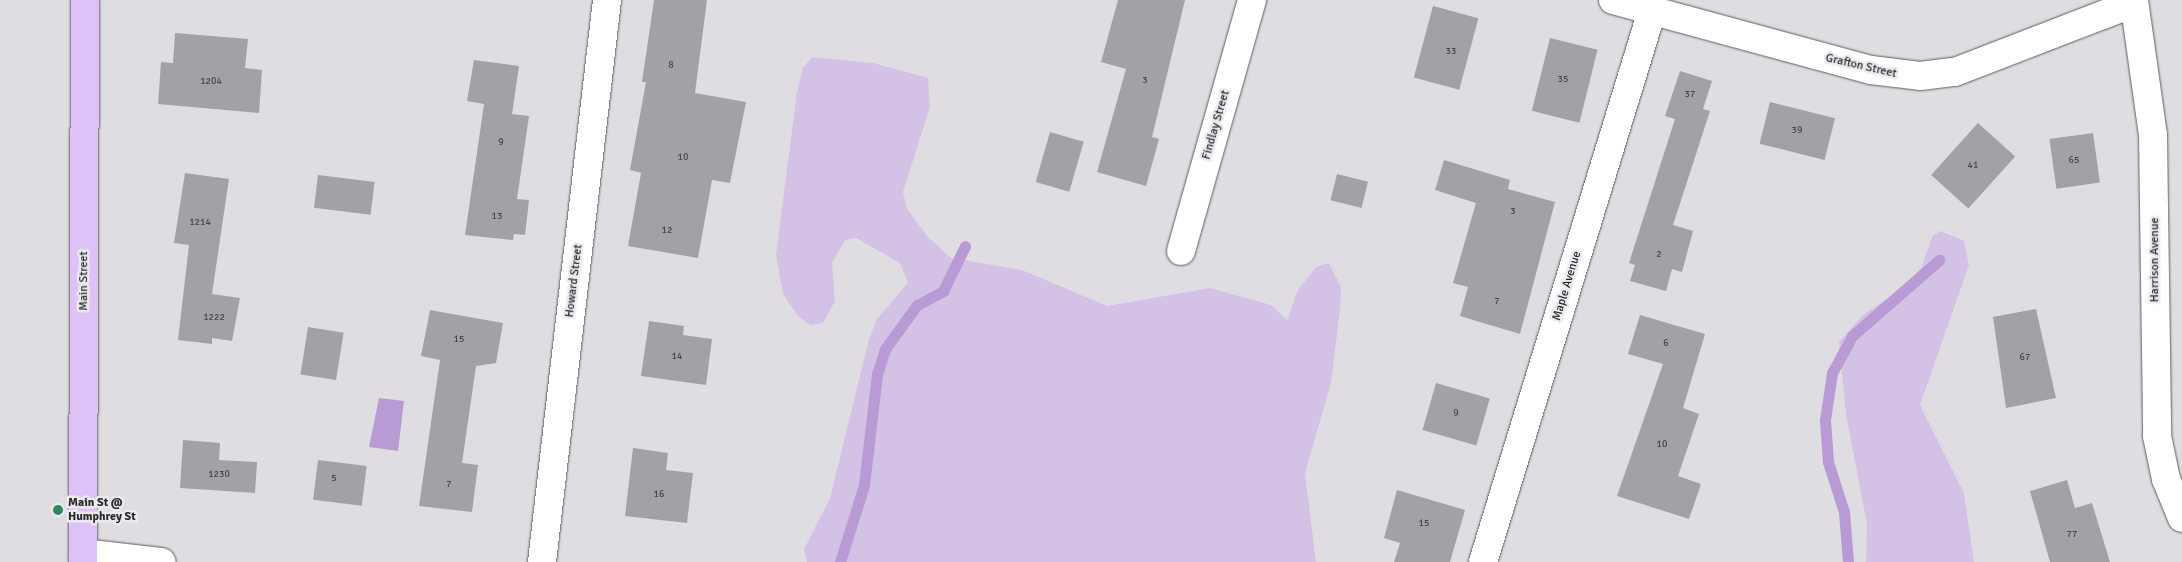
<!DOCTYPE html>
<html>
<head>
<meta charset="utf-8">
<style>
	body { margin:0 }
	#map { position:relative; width:2182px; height:562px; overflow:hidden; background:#dfdde2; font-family:Signika,sans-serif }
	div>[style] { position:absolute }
	.green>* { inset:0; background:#d4c2e6 }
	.water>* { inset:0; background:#b89ad4 }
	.stream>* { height:11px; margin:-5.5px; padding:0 5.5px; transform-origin:5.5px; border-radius:5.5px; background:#b89ad4 }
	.building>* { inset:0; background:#a4a1a6; transform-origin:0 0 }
	.roads { filter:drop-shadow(0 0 1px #5e5c60) drop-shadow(0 0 1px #5e5c60) }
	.minor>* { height:28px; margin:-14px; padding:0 14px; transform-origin:14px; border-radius:14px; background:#fff }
	.major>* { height:28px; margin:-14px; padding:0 14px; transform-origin:14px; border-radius:14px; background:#dec2f7 }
	.dots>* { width:14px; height:14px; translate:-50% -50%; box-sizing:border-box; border:2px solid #eceaef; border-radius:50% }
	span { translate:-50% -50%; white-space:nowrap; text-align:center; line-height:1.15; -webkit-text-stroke:5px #eceaef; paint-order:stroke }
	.number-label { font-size:10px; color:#484649 }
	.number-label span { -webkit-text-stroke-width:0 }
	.street-label { font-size:12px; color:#29282a }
	.poi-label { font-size:12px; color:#29282a; font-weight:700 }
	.left { translate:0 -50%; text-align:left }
</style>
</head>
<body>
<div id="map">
	<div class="green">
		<i style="clip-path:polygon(812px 57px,873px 63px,928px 78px,930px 107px,903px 192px,907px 209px,928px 237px,951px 258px,1022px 270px,1107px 306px,1210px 288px,1271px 305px,1287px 320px,1298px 290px,1316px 267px,1329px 263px,1341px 287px,1340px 310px,1331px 383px,1305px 473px,1316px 562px,807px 562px,804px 549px,830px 498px,869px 339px,877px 319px,908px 283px,900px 263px,856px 238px,845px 240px,832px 263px,835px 301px,823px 323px,810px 325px,798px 316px,783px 294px,776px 255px,797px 92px,803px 68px)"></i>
		<i style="clip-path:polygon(1941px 231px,1964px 241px,1969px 265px,1920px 405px,1964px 493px,1974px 562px,1866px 562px,1867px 524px,1846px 414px,1839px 342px,1862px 316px,1909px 283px,1921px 268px,1933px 235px)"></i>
	</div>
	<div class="water">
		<i style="clip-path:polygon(379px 398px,404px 401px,398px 451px,369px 447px)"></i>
	</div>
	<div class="stream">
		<i style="left:840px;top:562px;width:81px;rotate:-72.7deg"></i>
		<i style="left:864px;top:485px;width:112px;rotate:-83.3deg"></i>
		<i style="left:877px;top:374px;width:26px;rotate:-72deg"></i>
		<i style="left:885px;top:349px;width:54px;rotate:-54deg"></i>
		<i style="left:917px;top:305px;width:30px;rotate:-28deg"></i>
		<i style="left:943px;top:291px;width:50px;rotate:-63.9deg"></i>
		<i style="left:1848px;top:562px;width:50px;rotate:-94.6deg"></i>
		<i style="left:1844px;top:512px;width:52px;rotate:-107.7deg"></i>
		<i style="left:1828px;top:462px;width:42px;rotate:-94.1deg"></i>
		<i style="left:1825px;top:420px;width:48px;rotate:-81.5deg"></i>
		<i style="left:1832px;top:373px;width:42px;rotate:-61.6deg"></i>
		<i style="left:1852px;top:336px;width:116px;rotate:-41.1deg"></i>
	</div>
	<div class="building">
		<i style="clip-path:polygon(654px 0,707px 0,695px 93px,746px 102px,730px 183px,712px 180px,698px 258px,628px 246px,641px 173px,630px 170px,646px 82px,642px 82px)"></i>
		<i style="clip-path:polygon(1118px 0,1185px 0,1152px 137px,1159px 139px,1146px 186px,1097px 172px,1126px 69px,1101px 62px)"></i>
		<i style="left:1433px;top:6px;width:47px;height:74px;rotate:15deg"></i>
		<i style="clip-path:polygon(175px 33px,248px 39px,245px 68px,262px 70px,259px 113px,158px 104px,161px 62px,173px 63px)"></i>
		<i style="left:1550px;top:38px;width:49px;height:75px;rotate:14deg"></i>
		<i style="clip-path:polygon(474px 60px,519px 66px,512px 114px,529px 116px,517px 199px,529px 200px,525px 235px,514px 234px,513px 240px,465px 235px,484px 104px,467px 101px)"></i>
		<i style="clip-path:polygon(1680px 71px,1712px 81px,1703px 109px,1710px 111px,1673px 225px,1693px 231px,1682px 272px,1672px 269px,1666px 291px,1630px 281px,1635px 265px,1629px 263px,1675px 119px,1665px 116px)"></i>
		<i style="left:1770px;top:102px;width:67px;height:43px;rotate:14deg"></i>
		<i style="left:1978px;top:123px;width:50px;height:70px;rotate:42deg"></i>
		<i style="left:1050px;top:132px;width:35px;height:52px;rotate:16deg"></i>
		<i style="left:2093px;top:133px;width:50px;height:44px;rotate:82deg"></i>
		<i style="clip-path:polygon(1444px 160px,1510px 180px,1508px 189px,1555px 202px,1520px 334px,1460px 316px,1468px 287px,1453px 283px,1476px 203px,1435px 190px)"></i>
		<i style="clip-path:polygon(185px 173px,229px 179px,212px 294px,240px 298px,232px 341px,212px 338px,212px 344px,178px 340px,189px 245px,174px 243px)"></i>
		<i style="left:1337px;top:174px;width:32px;height:27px;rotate:14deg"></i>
		<i style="left:318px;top:175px;width:57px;height:33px;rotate:7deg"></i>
		<i style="clip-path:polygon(2036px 309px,2056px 398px,2006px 408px,1993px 317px)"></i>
		<i style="clip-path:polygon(430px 310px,503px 323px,496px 363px,476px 366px,462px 463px,478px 465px,472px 512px,419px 506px,440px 360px,421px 356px)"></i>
		<i style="clip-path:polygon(1640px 315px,1705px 334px,1683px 408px,1699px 414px,1678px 476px,1701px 484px,1689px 519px,1617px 496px,1663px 364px,1628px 354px)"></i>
		<i style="clip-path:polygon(649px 321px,684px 326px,683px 335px,712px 339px,706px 385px,641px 376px)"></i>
		<i style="left:308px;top:327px;width:36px;height:48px;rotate:9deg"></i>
		<i style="left:1436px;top:383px;width:56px;height:49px;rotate:16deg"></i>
		<i style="clip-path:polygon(183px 440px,220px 443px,219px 460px,257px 462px,255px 493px,180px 488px)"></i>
		<i style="clip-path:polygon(633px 448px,668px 453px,666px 470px,693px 473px,687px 523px,625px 516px)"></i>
		<i style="left:318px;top:460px;width:49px;height:40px;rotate:7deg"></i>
		<i style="clip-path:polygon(2067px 480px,2075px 508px,2092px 503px,2110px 562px,2050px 562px,2030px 491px)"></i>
		<i style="clip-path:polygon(1397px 490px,1465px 510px,1450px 562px,1394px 562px,1400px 543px,1384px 538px)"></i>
	</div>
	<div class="roads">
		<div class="minor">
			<i style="left:1613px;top:0;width:267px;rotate:15.2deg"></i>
			<i style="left:1871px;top:70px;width:49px;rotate:7deg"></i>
			<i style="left:1920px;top:76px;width:35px;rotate:-7deg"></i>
			<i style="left:1955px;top:72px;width:192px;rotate:-21.1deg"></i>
			<i style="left:2134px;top:0;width:136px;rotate:82deg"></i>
			<i style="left:2153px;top:135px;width:301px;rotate:89.2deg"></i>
			<i style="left:2157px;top:436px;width:44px;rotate:78.2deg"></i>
			<i style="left:2166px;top:479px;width:42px;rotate:67.7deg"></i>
			<i style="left:1181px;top:251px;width:261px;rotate:-74.2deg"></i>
			<i style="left:83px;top:553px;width:79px;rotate:6.6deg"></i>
			<i style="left:542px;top:562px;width:566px;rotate:-83.4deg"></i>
			<i style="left:1483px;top:562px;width:576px;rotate:-72.95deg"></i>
		</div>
		<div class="major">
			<i style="left:83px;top:562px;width:562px;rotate:-89.8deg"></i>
		</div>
	</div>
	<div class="dots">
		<i style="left:58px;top:510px;background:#31875b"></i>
	</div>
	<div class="number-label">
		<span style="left:1451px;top:52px">33</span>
		<span style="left:671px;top:66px">8</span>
		<span style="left:1563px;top:80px">35</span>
		<span style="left:1145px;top:81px">3</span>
		<span style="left:211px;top:82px">1204</span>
		<span style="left:1690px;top:95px">37</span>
		<span style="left:1797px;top:131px">39</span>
		<span style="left:501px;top:143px">9</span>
		<span style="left:683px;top:158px">10</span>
		<span style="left:2074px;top:161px">65</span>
		<span style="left:1973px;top:166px">41</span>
		<span style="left:1513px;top:212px">3</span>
		<span style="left:497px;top:217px">13</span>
		<span style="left:200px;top:223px">1214</span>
		<span style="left:667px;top:231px">12</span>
		<span style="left:1659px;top:255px">2</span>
		<span style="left:1497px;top:302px">7</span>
		<span style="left:214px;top:318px">1222</span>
		<span style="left:459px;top:340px">15</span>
		<span style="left:1666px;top:344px">6</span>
		<span style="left:677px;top:357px">14</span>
		<span style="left:2025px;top:358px">67</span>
		<span style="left:1456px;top:414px">9</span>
		<span style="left:1662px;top:445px">10</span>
		<span style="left:219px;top:475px">1230</span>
		<span style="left:334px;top:479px">5</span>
		<span style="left:449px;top:485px">7</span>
		<span style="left:659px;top:495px">16</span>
		<span style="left:1424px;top:524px">15</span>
		<span style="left:2072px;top:535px">77</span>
	</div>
	<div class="street-label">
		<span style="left:1861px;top:66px;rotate:13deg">Grafton Street</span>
		<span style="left:1216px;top:125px;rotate:-74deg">Findlay Street</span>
		<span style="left:2155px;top:260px;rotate:-90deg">Harrison Avenue</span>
		<span style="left:84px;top:281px;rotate:-90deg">Main Street</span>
		<span style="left:574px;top:281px;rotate:-83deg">Howard Street</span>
		<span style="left:1567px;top:286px;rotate:-73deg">Maple Avenue</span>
	</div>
	<div class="poi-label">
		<span class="left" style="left:68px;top:510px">Main St @<br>Humphrey St</span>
	</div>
</div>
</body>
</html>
